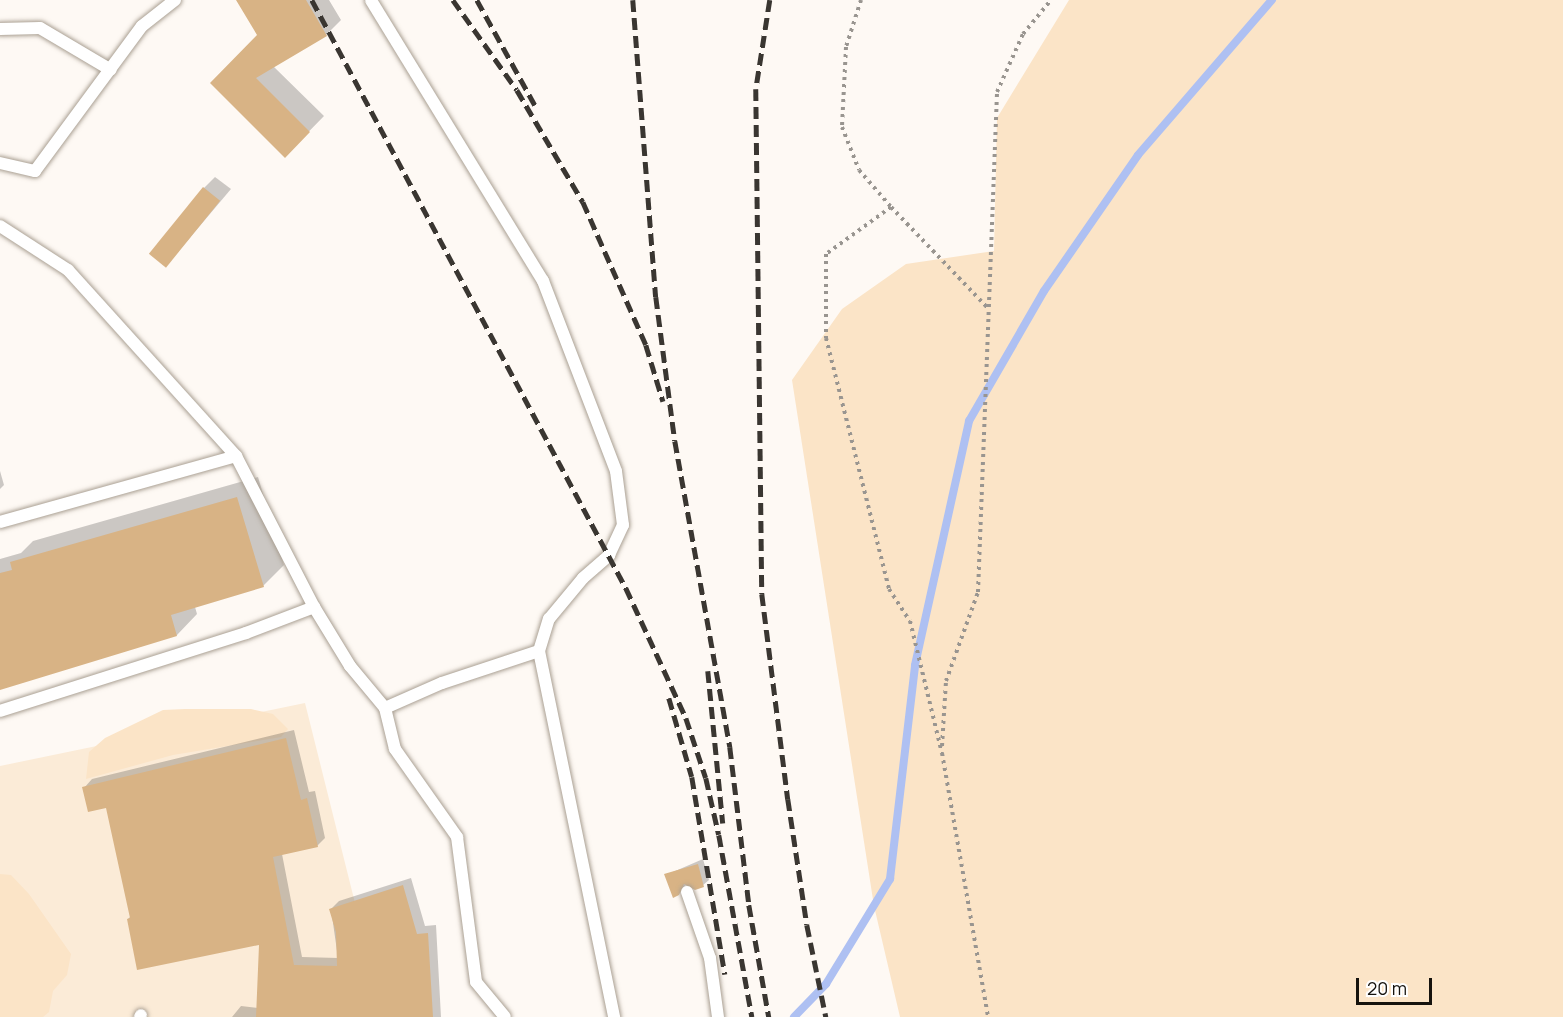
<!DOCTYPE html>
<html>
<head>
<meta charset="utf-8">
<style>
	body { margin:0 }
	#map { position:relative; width:1563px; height:1017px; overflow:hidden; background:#fef9f4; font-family:Manrope,sans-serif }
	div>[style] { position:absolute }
	.built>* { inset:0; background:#fbebd7 }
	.green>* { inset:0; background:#fbe4c7 }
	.shadow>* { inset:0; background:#0003 }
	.stream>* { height:8px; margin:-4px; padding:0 4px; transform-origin:4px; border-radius:4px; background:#aec0f2 }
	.building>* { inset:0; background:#d8b385; transform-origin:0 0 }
	.path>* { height:4px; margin-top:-2px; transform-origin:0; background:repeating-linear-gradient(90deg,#999590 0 3px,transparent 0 7.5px) }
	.roads { filter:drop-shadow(0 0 2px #aaa093) drop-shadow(0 0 2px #aaa093) }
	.service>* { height:12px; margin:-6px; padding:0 6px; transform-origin:6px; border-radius:6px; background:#fff }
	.rail>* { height:4.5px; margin-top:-2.25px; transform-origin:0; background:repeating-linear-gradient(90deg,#3a3631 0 12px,transparent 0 18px) }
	span { translate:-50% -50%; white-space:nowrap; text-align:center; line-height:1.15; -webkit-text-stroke:4.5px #fff; paint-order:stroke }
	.scale { position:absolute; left:1356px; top:978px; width:76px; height:27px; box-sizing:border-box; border:3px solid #16130e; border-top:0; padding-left:8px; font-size:18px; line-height:21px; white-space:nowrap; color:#16130e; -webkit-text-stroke:4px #fff; paint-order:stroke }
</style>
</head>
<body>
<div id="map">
	<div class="built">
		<i style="clip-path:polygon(305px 703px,363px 935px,366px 1017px,26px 1017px,0 898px,0 766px)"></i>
	</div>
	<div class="green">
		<i style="clip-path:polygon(1069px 0,1563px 0,1563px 1017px,900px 1017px,874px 906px,792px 380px,842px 309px,906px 264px,994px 251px,997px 118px)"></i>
		<i style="clip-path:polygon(185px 709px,251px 709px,273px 714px,288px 729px,281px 737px,173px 755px,86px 779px,89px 752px,105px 738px,163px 710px)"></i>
		<i style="clip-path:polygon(0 874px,11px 875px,29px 894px,71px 954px,67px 975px,53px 991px,49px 1012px,43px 1017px,0 1017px)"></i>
	</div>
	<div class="shadow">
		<i style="clip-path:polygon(238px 0,329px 0,341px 20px,326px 35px,273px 66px,324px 116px,285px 156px,212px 83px,259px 36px)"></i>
		<i style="clip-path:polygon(215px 177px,231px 189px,166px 266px,204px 188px)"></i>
		<i style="clip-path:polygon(0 471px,4px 485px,0 489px)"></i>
		<i style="clip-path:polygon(258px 477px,284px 565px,263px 586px,195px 607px,197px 614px,177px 635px,0 688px,0 559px,21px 553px,33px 541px)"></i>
		<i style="clip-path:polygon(294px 730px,309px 792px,315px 791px,325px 838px,317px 846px,282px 854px,302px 957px,338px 958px,331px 909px,339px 901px,411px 878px,425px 926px,436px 925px,441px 1017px,232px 1017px,241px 1006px,258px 1008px,261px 943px,128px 919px,131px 916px,108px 806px,84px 788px,92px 779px)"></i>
		<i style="clip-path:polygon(703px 859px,709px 880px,703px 885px,686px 884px,679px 894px,666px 875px)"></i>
	</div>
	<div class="stream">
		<i style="left:794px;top:1017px;width:46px;rotate:-45.9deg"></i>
		<i style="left:826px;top:984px;width:123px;rotate:-58.6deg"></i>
		<i style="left:890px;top:879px;width:215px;rotate:-83.3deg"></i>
		<i style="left:915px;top:665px;width:250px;rotate:-77.5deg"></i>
		<i style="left:969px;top:421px;width:150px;rotate:-60deg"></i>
		<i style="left:1044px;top:291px;width:165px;rotate:-55.3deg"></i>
		<i style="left:1138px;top:155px;width:205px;rotate:-49.2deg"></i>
	</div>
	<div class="building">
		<i style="clip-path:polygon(236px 0,306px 0,327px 36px,256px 78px,310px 132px,285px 158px,210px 83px,257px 35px)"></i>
		<i style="left:203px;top:187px;width:22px;height:86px;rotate:39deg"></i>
		<i style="clip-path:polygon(237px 497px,264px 587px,171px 615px,177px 636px,0 690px,0 573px,12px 570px,10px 562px)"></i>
		<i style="clip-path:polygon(286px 738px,301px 800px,307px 798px,318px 847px,273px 857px,294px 965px,337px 966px,336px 932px,329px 909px,403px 885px,417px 934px,428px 933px,433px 1017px,256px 1017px,259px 945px,137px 970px,127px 919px,130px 918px,106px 808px,88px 812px,82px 787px)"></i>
		<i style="clip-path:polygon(698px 864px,704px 887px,695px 890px,684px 884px,679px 895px,673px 898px,664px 874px)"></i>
	</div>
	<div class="path">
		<i style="left:861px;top:0;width:49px;rotate:107.7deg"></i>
		<i style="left:846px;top:47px;width:80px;rotate:92.9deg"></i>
		<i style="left:842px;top:127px;width:46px;rotate:68.4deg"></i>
		<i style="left:859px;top:170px;width:49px;rotate:49.1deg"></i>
		<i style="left:891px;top:207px;width:80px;rotate:144.1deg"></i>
		<i style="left:826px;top:254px;width:84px;rotate:90deg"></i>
		<i style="left:826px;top:338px;width:259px;rotate:75.9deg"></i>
		<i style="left:889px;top:589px;width:38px;rotate:57deg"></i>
		<i style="left:910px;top:621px;width:136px;rotate:76.4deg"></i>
		<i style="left:942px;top:753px;width:268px;rotate:80.1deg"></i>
		<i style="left:891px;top:207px;width:140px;rotate:46.2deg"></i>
		<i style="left:942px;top:746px;width:65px;rotate:-86.5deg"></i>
		<i style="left:946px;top:681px;width:95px;rotate:-70.2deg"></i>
		<i style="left:978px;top:592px;width:500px;rotate:-87.82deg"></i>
		<i style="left:997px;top:92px;width:64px;rotate:-65.9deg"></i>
		<i style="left:1023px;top:34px;width:44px;rotate:-50.5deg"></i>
	</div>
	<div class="roads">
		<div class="service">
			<i style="left:0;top:29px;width:40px;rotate:-1.4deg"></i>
			<i style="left:40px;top:28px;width:82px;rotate:30.6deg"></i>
			<i style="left:0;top:163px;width:36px;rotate:13deg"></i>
			<i style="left:35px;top:171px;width:180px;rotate:-53.6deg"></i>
			<i style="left:142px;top:26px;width:42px;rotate:-38.2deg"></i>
			<i style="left:0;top:226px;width:81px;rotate:32.9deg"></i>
			<i style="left:68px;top:270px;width:251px;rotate:47.9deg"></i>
			<i style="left:236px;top:456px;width:170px;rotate:62.7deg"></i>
			<i style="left:314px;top:607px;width:69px;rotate:58.6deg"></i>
			<i style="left:350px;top:666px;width:55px;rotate:50.2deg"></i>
			<i style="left:385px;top:708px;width:62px;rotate:-23.7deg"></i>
			<i style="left:442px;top:683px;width:102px;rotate:-18.3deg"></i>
			<i style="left:539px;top:651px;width:34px;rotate:-73deg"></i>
			<i style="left:549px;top:619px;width:53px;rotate:-50.3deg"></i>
			<i style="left:583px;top:578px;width:35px;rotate:-41deg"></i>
			<i style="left:609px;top:555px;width:33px;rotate:-65deg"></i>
			<i style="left:623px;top:525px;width:54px;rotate:-97.4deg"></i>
			<i style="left:616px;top:471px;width:204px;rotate:-111deg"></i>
			<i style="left:543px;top:281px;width:329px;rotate:-121.5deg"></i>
			<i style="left:0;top:522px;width:245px;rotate:-15.6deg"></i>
			<i style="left:539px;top:651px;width:374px;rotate:78.4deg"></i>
			<i style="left:385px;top:708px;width:42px;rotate:76.3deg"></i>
			<i style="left:395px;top:749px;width:108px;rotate:54.8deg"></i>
			<i style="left:457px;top:837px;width:146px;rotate:82.5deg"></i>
			<i style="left:476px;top:982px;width:45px;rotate:50.4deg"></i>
			<i style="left:0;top:711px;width:258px;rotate:-17.6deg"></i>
			<i style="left:246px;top:633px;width:73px;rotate:-20.9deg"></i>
			<i style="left:687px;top:892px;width:70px;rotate:70.8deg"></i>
			<i style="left:710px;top:958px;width:60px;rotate:82.3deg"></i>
			<i style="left:140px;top:1017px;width:2px;rotate:-63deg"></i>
		</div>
	</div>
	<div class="rail">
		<i style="left:312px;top:0;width:667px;rotate:61.9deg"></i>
		<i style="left:626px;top:588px;width:143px;rotate:65.2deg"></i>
		<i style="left:686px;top:718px;width:63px;rotate:71.6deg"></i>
		<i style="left:706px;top:778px;width:58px;rotate:77.2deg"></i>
		<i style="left:719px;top:835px;width:185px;rotate:79.7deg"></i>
		<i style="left:453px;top:0;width:110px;rotate:54.6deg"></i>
		<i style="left:517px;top:90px;width:130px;rotate:59.5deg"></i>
		<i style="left:583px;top:202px;width:156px;rotate:66.2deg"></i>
		<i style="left:646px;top:345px;width:59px;rotate:73.1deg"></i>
		<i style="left:477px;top:0;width:120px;rotate:61.1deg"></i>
		<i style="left:633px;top:0;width:298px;rotate:85.6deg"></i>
		<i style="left:656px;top:297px;width:145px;rotate:82.5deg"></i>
		<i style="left:675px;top:441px;width:311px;rotate:79.8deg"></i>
		<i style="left:730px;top:747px;width:159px;rotate:83.1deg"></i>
		<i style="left:749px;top:905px;width:114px;rotate:79.9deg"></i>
		<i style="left:770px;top:0;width:90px;rotate:98.9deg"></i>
		<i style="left:756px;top:89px;width:505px;rotate:89.32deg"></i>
		<i style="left:762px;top:594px;width:207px;rotate:82.8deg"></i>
		<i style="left:788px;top:799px;width:127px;rotate:81.4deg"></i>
		<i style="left:807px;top:925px;width:94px;rotate:78.3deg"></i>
		<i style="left:708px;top:671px;width:153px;rotate:84.4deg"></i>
		<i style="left:669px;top:698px;width:82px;rotate:73.8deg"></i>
		<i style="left:692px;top:777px;width:200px;rotate:80.5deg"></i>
	</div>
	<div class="scale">20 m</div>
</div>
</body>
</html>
